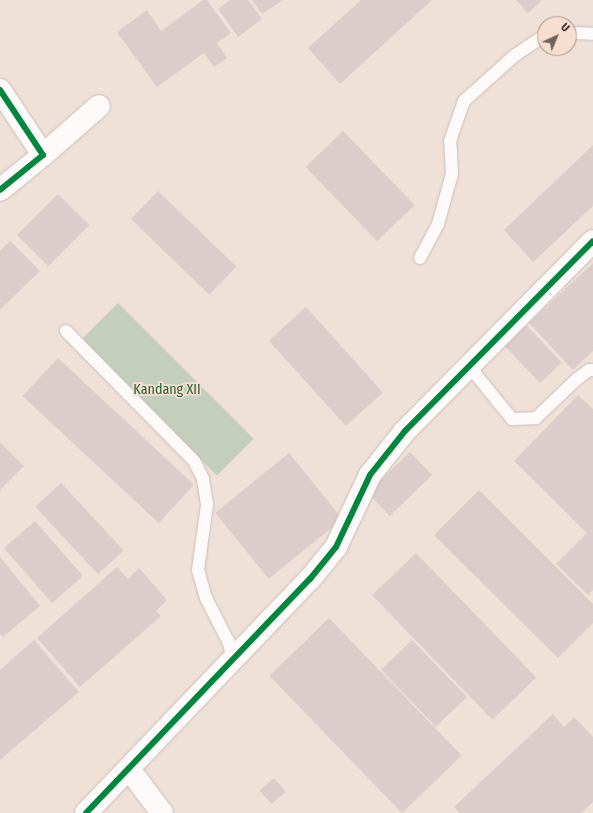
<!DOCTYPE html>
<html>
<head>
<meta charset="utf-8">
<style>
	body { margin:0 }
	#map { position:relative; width:593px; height:813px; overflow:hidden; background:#efe1d8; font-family:"Fira Sans Condensed",sans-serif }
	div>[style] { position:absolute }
	.green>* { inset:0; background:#c3cebc; transform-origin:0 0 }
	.building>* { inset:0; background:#dccccc; transform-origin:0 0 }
	.roads { filter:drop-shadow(0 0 1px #cabfb8) drop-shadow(0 0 1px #cabfb8) }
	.service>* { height:12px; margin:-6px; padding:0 6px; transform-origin:6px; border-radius:6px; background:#fdfaf9 }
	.minor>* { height:22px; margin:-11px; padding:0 11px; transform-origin:11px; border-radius:11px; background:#fdfaf9 }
	.cycleway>* { height:6px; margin:-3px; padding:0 3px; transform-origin:3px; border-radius:3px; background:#00873e }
	span { translate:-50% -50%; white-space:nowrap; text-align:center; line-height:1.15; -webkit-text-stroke:3.5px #f8decf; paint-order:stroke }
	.park-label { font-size:14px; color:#1e6436 }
	.north { position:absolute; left:537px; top:16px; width:40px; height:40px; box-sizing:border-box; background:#f8decf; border:1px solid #a59286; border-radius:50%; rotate:44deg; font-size:11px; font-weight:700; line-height:16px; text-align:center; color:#281f19 }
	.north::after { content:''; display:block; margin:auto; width:14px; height:18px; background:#6e635c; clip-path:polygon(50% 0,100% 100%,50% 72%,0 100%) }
</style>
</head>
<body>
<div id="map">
	<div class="green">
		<i style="left:118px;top:303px;width:192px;height:52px;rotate:45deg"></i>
	</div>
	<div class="building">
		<i style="clip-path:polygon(203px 0,207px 0,231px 33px,217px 43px,227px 58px,214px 67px,204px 53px,157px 87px,117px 32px,147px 10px,161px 31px)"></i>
		<i style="clip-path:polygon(230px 0,248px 0,262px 19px,238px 37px,218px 9px)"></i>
		<i style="clip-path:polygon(252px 0,283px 0,262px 14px)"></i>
		<i style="clip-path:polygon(361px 0,432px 0,340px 84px,308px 48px)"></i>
		<i style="clip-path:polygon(516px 0,542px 0,528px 13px)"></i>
		<i style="left:343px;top:131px;width:103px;height:52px;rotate:46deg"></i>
		<i style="clip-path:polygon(593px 145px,593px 206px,533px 262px,504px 230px)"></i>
		<i style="left:158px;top:191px;width:109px;height:39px;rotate:44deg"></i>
		<i style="left:58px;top:194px;width:44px;height:58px;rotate:45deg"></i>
		<i style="clip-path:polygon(10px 241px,40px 271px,0 310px,0 251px)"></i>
		<i style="clip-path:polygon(593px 263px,593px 351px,573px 370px,529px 323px)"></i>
		<i style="left:306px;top:307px;width:115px;height:50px;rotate:48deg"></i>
		<i style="left:525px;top:324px;width:53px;height:30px;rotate:46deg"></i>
		<i style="left:58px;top:358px;width:186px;height:52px;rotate:43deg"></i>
		<i style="clip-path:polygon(578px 395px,593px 409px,593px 590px,588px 595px,556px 564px,587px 533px,514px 461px)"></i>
		<i style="clip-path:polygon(0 442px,24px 466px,0 490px)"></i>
		<i style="left:410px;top:452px;width:32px;height:59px;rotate:46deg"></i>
		<i style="left:289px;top:453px;width:85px;height:95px;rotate:51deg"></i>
		<i style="left:61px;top:483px;width:92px;height:35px;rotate:47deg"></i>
		<i style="clip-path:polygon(479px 490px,593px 604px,593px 623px,558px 658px,434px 535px)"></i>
		<i style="left:35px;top:521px;width:73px;height:41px;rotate:49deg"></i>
		<i style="left:416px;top:553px;width:173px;height:61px;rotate:46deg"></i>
		<i style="clip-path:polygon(0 557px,40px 606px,3px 637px,0 634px)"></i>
		<i style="clip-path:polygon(117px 567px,128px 579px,139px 568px,167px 600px,156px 611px,161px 616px,80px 687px,37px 638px)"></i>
		<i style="left:329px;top:618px;width:191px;height:83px;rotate:46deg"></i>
		<i style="clip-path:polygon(34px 640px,79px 692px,0 760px,0 670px)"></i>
		<i style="left:412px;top:640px;width:79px;height:43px;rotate:46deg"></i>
		<i style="clip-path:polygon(553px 714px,564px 727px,574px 717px,593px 737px,593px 802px,581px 813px,460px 813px,454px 807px)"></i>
		<i style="left:274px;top:778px;width:18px;height:19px;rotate:49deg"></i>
	</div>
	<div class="roads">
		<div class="service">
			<i style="left:569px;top:33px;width:24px;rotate:2deg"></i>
			<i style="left:420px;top:258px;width:38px;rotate:-62deg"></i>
			<i style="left:438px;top:224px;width:52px;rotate:-74.4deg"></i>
			<i style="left:452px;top:174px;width:33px;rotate:-93deg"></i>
			<i style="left:450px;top:141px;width:42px;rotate:-70.7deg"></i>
			<i style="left:464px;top:101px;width:67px;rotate:-42deg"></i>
			<i style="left:514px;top:56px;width:37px;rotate:-34deg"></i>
			<i style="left:66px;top:331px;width:182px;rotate:45.4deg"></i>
			<i style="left:194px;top:461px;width:20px;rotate:63deg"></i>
			<i style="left:203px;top:479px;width:26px;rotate:81deg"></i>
			<i style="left:207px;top:505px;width:66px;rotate:97.9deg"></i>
			<i style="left:198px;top:570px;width:29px;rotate:74deg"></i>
			<i style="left:206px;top:598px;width:51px;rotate:62.9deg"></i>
			<i style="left:229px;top:643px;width:16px;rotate:76deg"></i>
			<i style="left:468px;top:365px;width:70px;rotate:50.8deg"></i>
			<i style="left:512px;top:419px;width:24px;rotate:-2deg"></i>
			<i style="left:536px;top:418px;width:57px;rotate:-43.6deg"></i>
			<i style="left:577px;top:379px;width:15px;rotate:-37deg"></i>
			<i style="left:589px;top:370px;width:4px"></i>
		</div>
		<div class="minor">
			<i style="left:0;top:90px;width:78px;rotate:56.5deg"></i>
			<i style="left:43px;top:155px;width:55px;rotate:140.9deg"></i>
			<i style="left:43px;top:155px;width:74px;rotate:-41.2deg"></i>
			<i style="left:129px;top:769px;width:55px;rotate:53.1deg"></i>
			<i style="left:86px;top:813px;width:324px;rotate:-46.3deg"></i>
			<i style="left:310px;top:579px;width:41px;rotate:-50.9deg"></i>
			<i style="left:336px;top:547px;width:80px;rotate:-64.7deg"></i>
			<i style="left:370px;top:475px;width:56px;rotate:-51.5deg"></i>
			<i style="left:405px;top:431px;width:267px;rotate:-45.3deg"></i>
		</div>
	</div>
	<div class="cycleway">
		<i style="left:0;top:90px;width:78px;rotate:56.5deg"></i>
		<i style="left:43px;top:155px;width:55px;rotate:140.9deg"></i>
		<i style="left:86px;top:813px;width:324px;rotate:-46.3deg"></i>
		<i style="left:310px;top:579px;width:41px;rotate:-50.9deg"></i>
		<i style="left:336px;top:547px;width:80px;rotate:-64.7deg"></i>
		<i style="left:370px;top:475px;width:56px;rotate:-51.5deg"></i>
		<i style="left:405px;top:431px;width:267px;rotate:-45.3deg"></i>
	</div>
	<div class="park-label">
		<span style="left:167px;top:390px">Kandang XII</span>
	</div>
	<div class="north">U</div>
</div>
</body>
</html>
